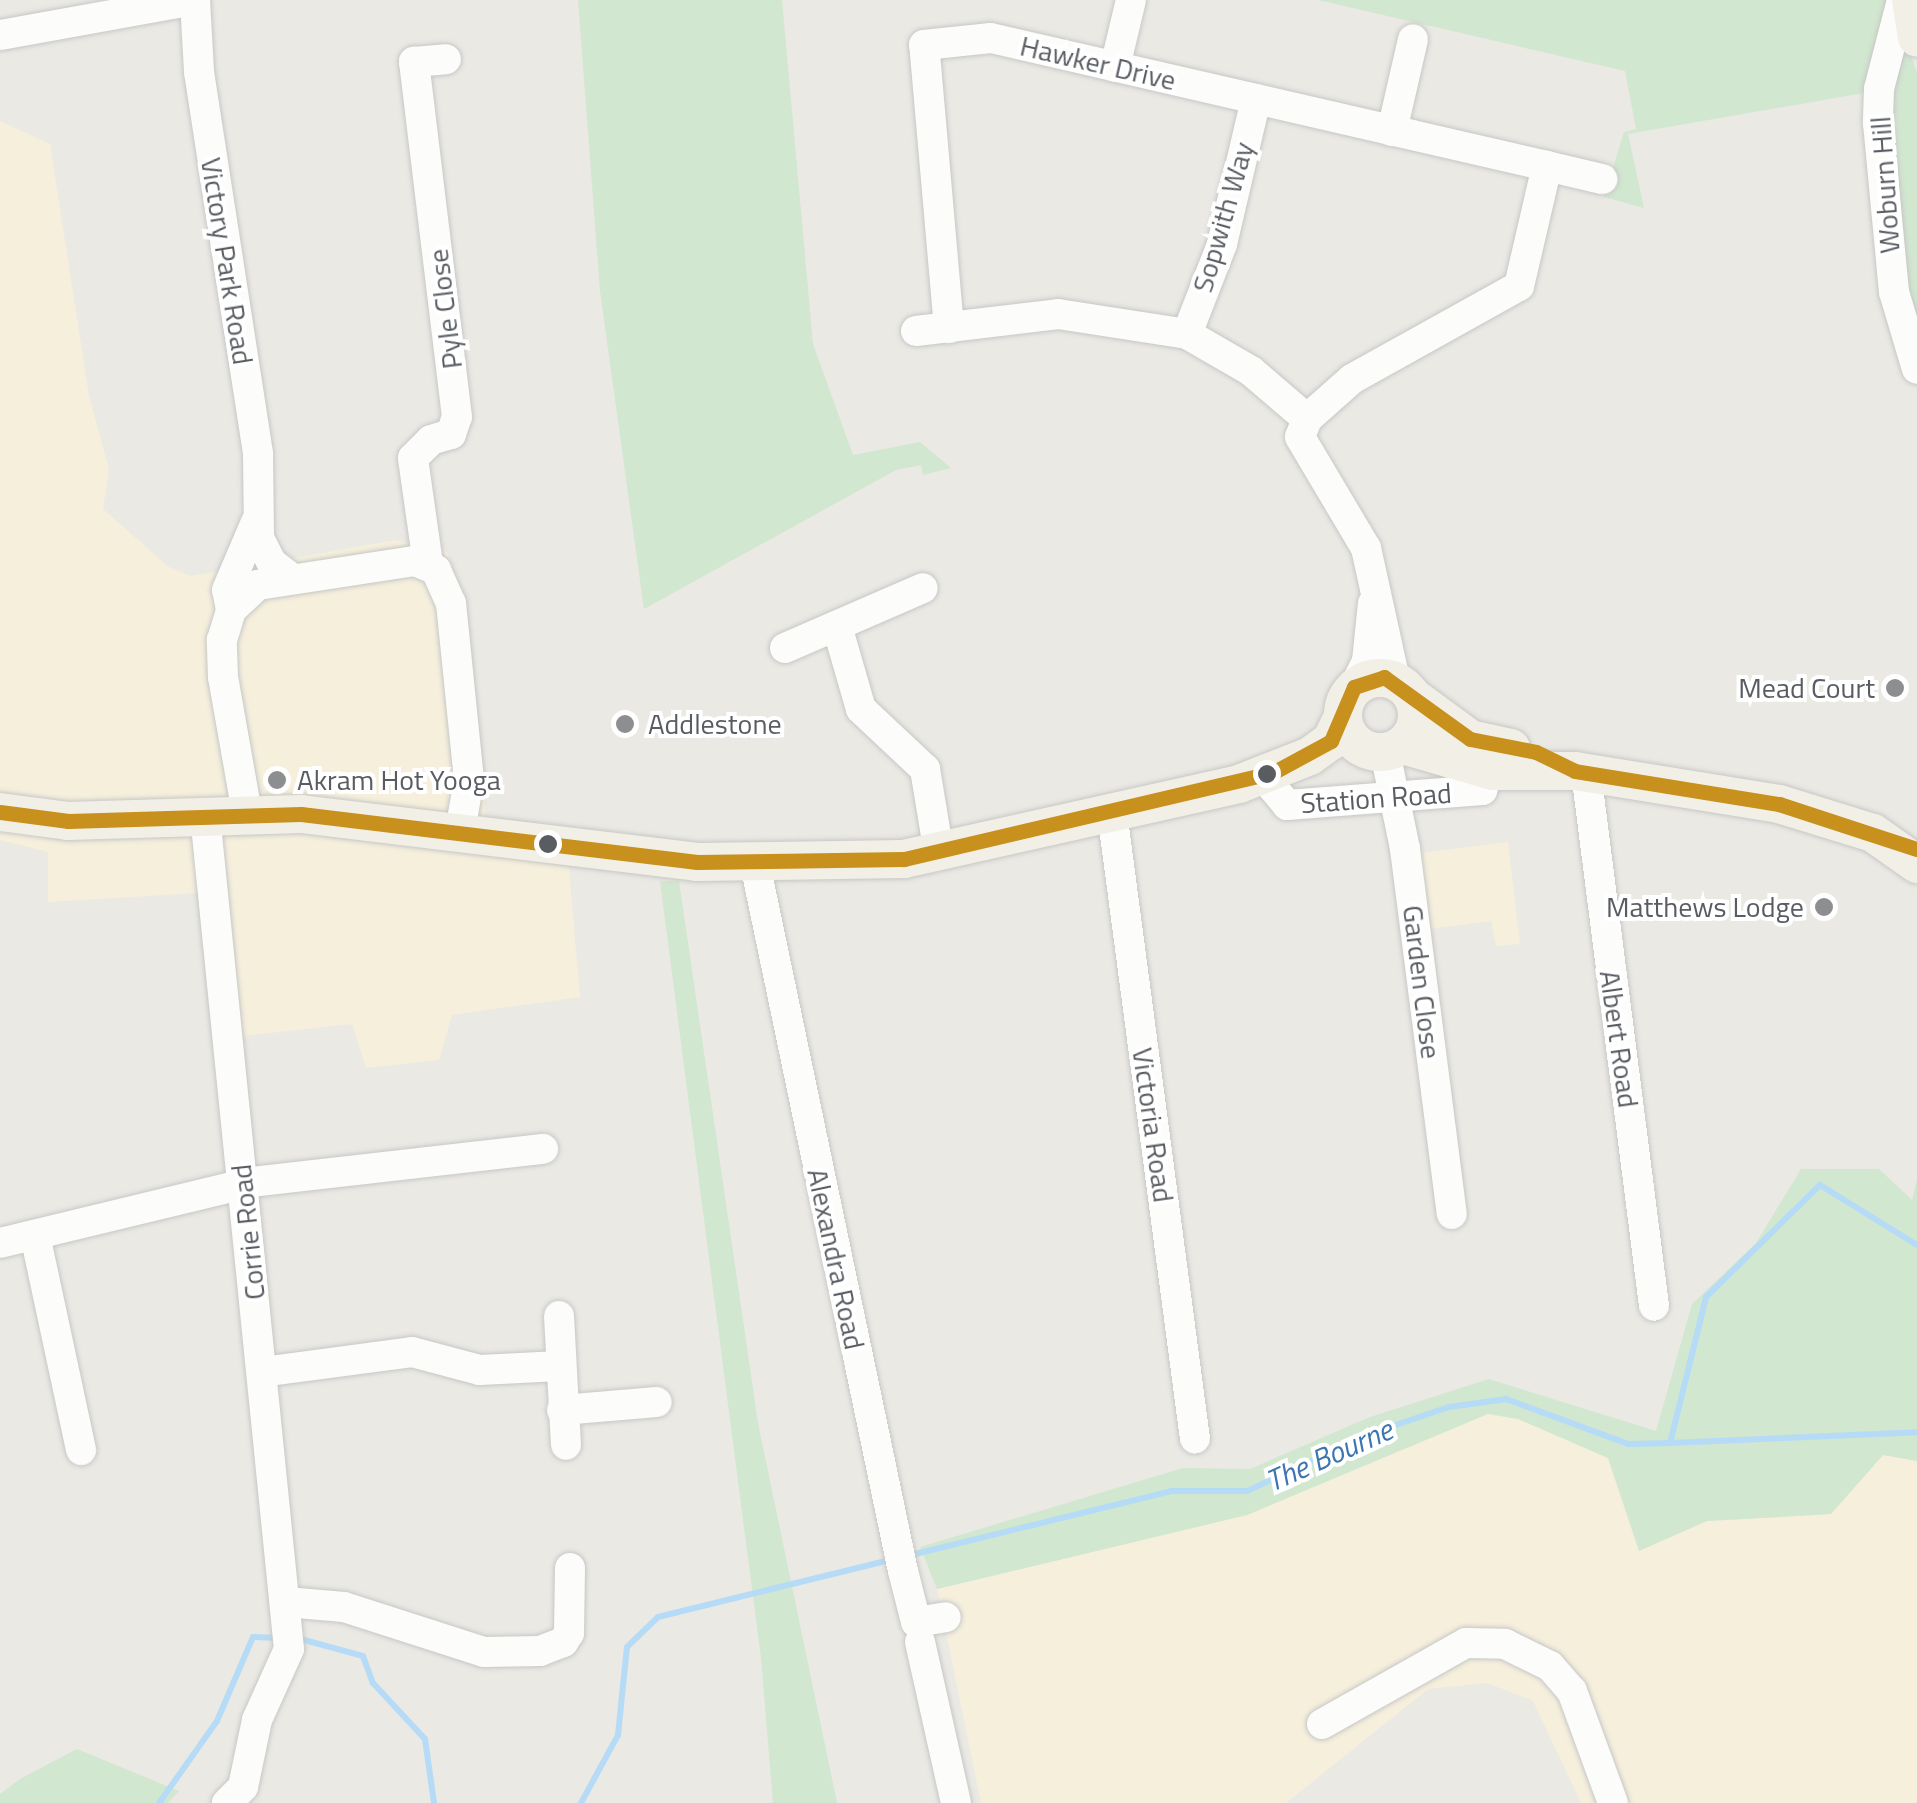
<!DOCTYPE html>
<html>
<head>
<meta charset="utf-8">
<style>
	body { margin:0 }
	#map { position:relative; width:1917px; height:1803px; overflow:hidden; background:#eae9e4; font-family:"Titillium Web",sans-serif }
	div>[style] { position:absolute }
	.commercial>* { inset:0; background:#f5efdc }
	.green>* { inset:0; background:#d1e7cf }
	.stream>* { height:6px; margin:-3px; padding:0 3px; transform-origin:3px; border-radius:3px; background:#b5dbf7 }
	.roads { filter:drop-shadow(0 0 2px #c7c7c6) drop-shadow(0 0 2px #c7c7c6) }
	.minor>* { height:30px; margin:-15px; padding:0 15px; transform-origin:15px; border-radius:15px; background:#fcfcfb }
	.major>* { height:38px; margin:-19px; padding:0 19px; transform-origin:19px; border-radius:19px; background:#f2f0e6 }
	.major>.ring { margin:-19px; padding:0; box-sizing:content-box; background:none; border:38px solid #f2f0e6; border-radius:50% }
	.bus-1>* { height:15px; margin:-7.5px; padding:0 7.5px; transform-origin:7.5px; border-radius:7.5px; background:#c8901d }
	.dots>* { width:28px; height:28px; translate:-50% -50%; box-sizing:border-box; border:5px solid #fff; border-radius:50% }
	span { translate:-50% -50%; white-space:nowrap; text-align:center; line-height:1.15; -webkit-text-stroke:8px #fff; paint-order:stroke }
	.street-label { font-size:28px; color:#595d62 }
	.poi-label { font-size:28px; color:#595d62 }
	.right { translate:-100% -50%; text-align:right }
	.left { translate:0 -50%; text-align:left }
	.water-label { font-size:30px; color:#3c75b0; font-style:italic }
</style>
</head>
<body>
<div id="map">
	<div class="commercial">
		<i style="clip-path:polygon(0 121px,50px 144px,89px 396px,109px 469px,103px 509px,169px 567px,191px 576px,396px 540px,447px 552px,464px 599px,489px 848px,568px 857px,580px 997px,452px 1015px,439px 1060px,366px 1068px,352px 1024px,215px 1039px,198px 893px,48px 902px,48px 852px,0 840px)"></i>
		<i style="clip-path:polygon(1508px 842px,1520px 944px,1496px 946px,1491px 921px,1429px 929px,1419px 853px)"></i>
		<i style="clip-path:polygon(1488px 1413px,1518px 1419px,1608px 1458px,1640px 1550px,1707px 1521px,1831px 1514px,1883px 1455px,1917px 1461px,1917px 1803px,1581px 1803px,1533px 1701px,1487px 1683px,1428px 1689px,1286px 1803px,981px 1803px,937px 1589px,1247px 1515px)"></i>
	</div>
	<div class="green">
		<i style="clip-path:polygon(578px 0,782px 0,813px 344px,853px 455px,920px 442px,951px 468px,923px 475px,921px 465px,896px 470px,644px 609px,600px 291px)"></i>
		<i style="clip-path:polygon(1318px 0,1892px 0,1917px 73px,1917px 331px,1875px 91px,1628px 134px,1644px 208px,1604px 197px,1624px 132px,1636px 129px,1625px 71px)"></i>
		<i style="clip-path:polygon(660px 881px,679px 881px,758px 1423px,837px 1803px,773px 1803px,761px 1658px)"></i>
		<i style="clip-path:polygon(1801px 1169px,1879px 1169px,1912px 1200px,1917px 1180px,1917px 1461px,1883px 1455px,1831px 1514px,1707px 1521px,1639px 1551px,1608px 1458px,1518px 1419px,1488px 1414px,1247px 1515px,937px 1589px,920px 1547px,1183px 1468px,1250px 1469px,1370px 1417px,1489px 1379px,1656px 1431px,1692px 1304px,1756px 1243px)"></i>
		<i style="clip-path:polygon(77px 1749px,179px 1791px,168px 1803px,0 1803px,0 1794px,20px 1779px)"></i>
	</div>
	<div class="stream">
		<i style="left:1670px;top:1443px;width:247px;rotate:-2.5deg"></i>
		<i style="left:911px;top:1555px;width:268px;rotate:-13.8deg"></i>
		<i style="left:1171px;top:1491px;width:76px"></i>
		<i style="left:1247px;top:1491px;width:141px;rotate:-24.7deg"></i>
		<i style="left:1375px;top:1432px;width:78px;rotate:-18.7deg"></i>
		<i style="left:1449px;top:1407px;width:58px;rotate:-8deg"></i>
		<i style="left:1506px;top:1399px;width:130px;rotate:20.2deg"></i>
		<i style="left:1628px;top:1444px;width:42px;rotate:-1.4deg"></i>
		<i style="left:1670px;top:1443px;width:150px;rotate:-76.1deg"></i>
		<i style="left:1706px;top:1297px;width:160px;rotate:-44.5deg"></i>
		<i style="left:1820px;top:1185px;width:114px;rotate:31.7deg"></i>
		<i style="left:297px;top:1638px;width:68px;rotate:15.3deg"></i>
		<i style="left:363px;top:1656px;width:29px;rotate:70deg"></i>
		<i style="left:373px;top:1683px;width:76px;rotate:47.1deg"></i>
		<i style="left:425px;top:1739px;width:65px;rotate:82deg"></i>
		<i style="left:159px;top:1803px;width:100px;rotate:-54.7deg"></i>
		<i style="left:217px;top:1721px;width:91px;rotate:-66.8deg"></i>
		<i style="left:253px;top:1637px;width:27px;rotate:2deg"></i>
		<i style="left:581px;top:1803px;width:77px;rotate:-61.4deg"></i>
		<i style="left:618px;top:1735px;width:88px;rotate:-84.2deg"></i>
		<i style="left:627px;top:1647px;width:43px;rotate:-44.1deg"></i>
		<i style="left:658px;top:1617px;width:243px;rotate:-13.8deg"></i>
	</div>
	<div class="roads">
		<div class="minor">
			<i style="left:195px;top:0;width:72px;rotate:86.8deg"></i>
			<i style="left:199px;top:72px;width:387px;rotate:81.2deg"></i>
			<i style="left:258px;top:454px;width:84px;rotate:89.3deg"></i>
			<i style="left:259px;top:538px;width:28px;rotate:63deg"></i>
			<i style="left:272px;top:563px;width:24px;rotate:38deg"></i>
			<i style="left:1902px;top:0;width:92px;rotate:104.5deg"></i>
			<i style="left:1879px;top:89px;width:34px;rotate:92deg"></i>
			<i style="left:1878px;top:123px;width:170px;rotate:84.6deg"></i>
			<i style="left:1894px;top:292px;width:80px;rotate:73.4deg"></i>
			<i style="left:0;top:35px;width:198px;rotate:-10.2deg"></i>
			<i style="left:1115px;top:67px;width:69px;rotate:-76.6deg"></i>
			<i style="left:1392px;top:131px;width:94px;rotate:-77.1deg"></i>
			<i style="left:1547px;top:166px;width:57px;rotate:13.3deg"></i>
			<i style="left:949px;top:328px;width:284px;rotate:-95deg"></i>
			<i style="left:924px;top:45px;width:67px;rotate:-6deg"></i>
			<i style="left:991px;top:38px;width:571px;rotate:12.96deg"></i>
			<i style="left:1547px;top:166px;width:123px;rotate:103.1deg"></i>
			<i style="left:1519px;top:286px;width:191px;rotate:150.9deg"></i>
			<i style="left:1352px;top:379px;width:60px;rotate:138.4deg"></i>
			<i style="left:1307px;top:419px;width:19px;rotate:111deg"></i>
			<i style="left:1300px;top:437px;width:129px;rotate:59.3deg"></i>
			<i style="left:1366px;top:548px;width:135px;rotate:77.6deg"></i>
			<i style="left:916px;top:331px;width:143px;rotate:-6.8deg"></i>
			<i style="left:1058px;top:314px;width:131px;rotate:8.8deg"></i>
			<i style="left:1187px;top:334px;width:74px;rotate:30deg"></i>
			<i style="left:1251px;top:371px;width:74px;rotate:40.6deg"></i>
			<i style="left:1187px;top:334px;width:97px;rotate:-68.7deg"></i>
			<i style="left:1222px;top:244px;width:149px;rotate:-76.8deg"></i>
			<i style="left:428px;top:564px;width:107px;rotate:-98.1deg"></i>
			<i style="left:413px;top:458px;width:25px;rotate:-45deg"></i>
			<i style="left:431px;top:440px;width:21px;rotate:-17deg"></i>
			<i style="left:451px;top:434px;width:18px;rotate:-71deg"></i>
			<i style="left:457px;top:417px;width:358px;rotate:-96.9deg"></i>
			<i style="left:414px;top:62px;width:32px;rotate:-5deg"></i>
			<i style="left:231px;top:610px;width:20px;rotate:-101deg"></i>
			<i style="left:227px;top:590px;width:74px;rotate:-66.9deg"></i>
			<i style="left:837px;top:626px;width:86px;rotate:73.9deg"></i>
			<i style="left:861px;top:709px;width:88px;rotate:43.2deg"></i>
			<i style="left:925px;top:769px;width:86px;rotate:80.6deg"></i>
			<i style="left:785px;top:648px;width:150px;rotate:-23.5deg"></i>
			<i style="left:1354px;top:687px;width:29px;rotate:-63deg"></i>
			<i style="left:1367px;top:661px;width:58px;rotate:-84.1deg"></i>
			<i style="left:1385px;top:752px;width:99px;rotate:78.3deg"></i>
			<i style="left:1405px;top:849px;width:368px;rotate:82.7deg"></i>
			<i style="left:1586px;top:772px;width:538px;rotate:82.74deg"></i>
			<i style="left:1263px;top:776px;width:38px;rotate:50deg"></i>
			<i style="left:1287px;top:805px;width:196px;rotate:-4.4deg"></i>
			<i style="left:1482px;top:790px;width:44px;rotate:-71.6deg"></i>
			<i style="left:1112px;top:812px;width:632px;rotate:82.46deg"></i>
			<i style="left:247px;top:813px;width:138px;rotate:-100deg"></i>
			<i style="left:223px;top:677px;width:37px;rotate:-92deg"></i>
			<i style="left:222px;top:640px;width:31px;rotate:-73deg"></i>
			<i style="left:231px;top:610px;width:37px;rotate:-43deg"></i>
			<i style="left:258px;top:585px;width:159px;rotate:-8.7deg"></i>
			<i style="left:415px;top:561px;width:23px;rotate:23deg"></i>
			<i style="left:436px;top:570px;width:36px;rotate:66deg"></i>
			<i style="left:451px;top:603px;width:178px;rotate:84.2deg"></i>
			<i style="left:469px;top:780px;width:52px;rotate:100deg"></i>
			<i style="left:205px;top:815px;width:838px;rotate:84.25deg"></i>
			<i style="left:289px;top:1649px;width:78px;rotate:114.3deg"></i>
			<i style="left:257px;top:1720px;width:68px;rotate:101.8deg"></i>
			<i style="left:243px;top:1787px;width:23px;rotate:135deg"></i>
			<i style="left:755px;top:864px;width:722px;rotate:78.18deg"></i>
			<i style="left:903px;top:1571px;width:53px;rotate:75.7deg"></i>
			<i style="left:916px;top:1622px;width:30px;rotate:-9deg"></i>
			<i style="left:35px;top:1235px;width:220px;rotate:77.9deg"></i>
			<i style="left:0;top:1243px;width:259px;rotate:-13.6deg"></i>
			<i style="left:252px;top:1182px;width:293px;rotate:-6.5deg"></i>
			<i style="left:559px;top:1316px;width:129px;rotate:86.9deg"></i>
			<i style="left:262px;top:1372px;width:151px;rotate:-7.6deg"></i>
			<i style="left:412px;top:1352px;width:70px;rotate:14.8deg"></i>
			<i style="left:480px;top:1370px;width:80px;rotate:-2.9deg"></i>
			<i style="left:562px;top:1410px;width:95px;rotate:-4.8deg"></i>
			<i style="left:286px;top:1602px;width:58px;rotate:4.9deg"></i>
			<i style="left:344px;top:1607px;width:147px;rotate:17.8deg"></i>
			<i style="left:484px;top:1652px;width:56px;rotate:-1deg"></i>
			<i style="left:540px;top:1651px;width:25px;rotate:-21deg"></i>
			<i style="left:563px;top:1642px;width:11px;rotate:-56deg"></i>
			<i style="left:569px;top:1633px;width:65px;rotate:-89.1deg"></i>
			<i style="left:920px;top:1642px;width:165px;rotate:77.4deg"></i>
			<i style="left:1322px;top:1724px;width:165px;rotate:-29.4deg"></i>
			<i style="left:1466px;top:1643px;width:39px;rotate:1deg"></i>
			<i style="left:1505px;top:1644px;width:50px;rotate:26.1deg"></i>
			<i style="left:1550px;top:1666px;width:33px;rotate:49deg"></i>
			<i style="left:1572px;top:1691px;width:119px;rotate:69.9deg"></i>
		</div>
		<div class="major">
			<i style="left:1911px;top:0;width:38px;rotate:81deg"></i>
			<i class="ring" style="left:1343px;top:678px;width:36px;height:36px"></i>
			<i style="left:1413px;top:697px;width:71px;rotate:36.4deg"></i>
			<i style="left:1470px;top:739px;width:42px;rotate:12.4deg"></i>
			<i style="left:1403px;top:745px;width:93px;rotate:16.3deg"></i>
			<i style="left:1492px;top:771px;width:83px"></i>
			<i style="left:1575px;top:771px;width:207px;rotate:9.2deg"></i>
			<i style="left:1779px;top:804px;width:98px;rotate:17.1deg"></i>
			<i style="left:1873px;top:833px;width:54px;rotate:35.2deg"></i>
			<i style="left:0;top:812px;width:69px;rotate:7.5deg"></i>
			<i style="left:68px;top:821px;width:233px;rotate:-1.7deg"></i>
			<i style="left:301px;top:814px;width:399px;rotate:6.9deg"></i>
			<i style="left:697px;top:862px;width:207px;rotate:-0.8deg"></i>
			<i style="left:904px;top:859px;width:343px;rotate:-12.6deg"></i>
			<i style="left:1239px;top:784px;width:76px;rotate:-21.5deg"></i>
			<i style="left:1310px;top:756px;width:26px;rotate:-36deg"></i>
			<i style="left:1331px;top:741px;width:25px;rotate:-64deg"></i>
		</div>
	</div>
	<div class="bus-1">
		<i style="left:0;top:812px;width:69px;rotate:7.5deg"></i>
		<i style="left:68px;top:821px;width:233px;rotate:-1.7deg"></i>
		<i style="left:301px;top:814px;width:399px;rotate:6.9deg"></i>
		<i style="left:697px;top:862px;width:207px;rotate:-0.8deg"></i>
		<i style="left:904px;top:859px;width:380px;rotate:-13.2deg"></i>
		<i style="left:1274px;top:772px;width:65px;rotate:-28.5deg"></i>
		<i style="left:1331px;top:741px;width:59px;rotate:-66.9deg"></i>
		<i style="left:1354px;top:687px;width:32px;rotate:-18deg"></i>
		<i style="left:1384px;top:677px;width:106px;rotate:35.8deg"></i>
		<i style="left:1470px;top:739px;width:67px;rotate:11.1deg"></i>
		<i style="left:1536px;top:752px;width:43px;rotate:26deg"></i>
		<i style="left:1575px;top:771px;width:207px;rotate:9.2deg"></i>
		<i style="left:1779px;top:804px;width:145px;rotate:18.1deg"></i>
	</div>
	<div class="dots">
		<i style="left:1895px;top:688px;background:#8c8e90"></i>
		<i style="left:625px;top:724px;background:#8c8e90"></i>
		<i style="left:1267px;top:774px;background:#595d62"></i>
		<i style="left:277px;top:780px;background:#8c8e90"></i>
		<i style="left:548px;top:844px;background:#595d62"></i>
		<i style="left:1824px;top:907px;background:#8c8e90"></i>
	</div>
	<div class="street-label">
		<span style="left:1098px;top:63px;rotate:13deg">Hawker Drive</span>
		<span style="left:1885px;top:185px;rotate:-94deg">Woburn Hill</span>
		<span style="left:1223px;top:217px;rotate:-74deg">Sopwith Way</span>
		<span style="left:227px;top:261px;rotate:81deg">Victory Park Road</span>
		<span style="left:445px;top:309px;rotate:-97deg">Pyle Close</span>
		<span style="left:1376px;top:798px;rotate:-4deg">Station Road</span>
		<span style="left:1422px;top:982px;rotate:83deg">Garden Close</span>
		<span style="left:1619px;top:1039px;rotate:82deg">Albert Road</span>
		<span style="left:1153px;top:1125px;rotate:82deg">Victoria Road</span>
		<span style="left:248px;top:1232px;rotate:-96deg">Corrie Road</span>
		<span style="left:836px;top:1259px;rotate:78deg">Alexandra Road</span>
	</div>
	<div class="poi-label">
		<span class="right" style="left:1875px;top:688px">Mead Court</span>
		<span class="left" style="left:648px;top:724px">Addlestone</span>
		<span class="left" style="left:297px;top:780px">Akram Hot Yooga</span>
		<span class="right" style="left:1804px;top:907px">Matthews Lodge</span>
	</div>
	<div class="water-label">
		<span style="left:1329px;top:1455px;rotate:-24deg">The Bourne</span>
	</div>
</div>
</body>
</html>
